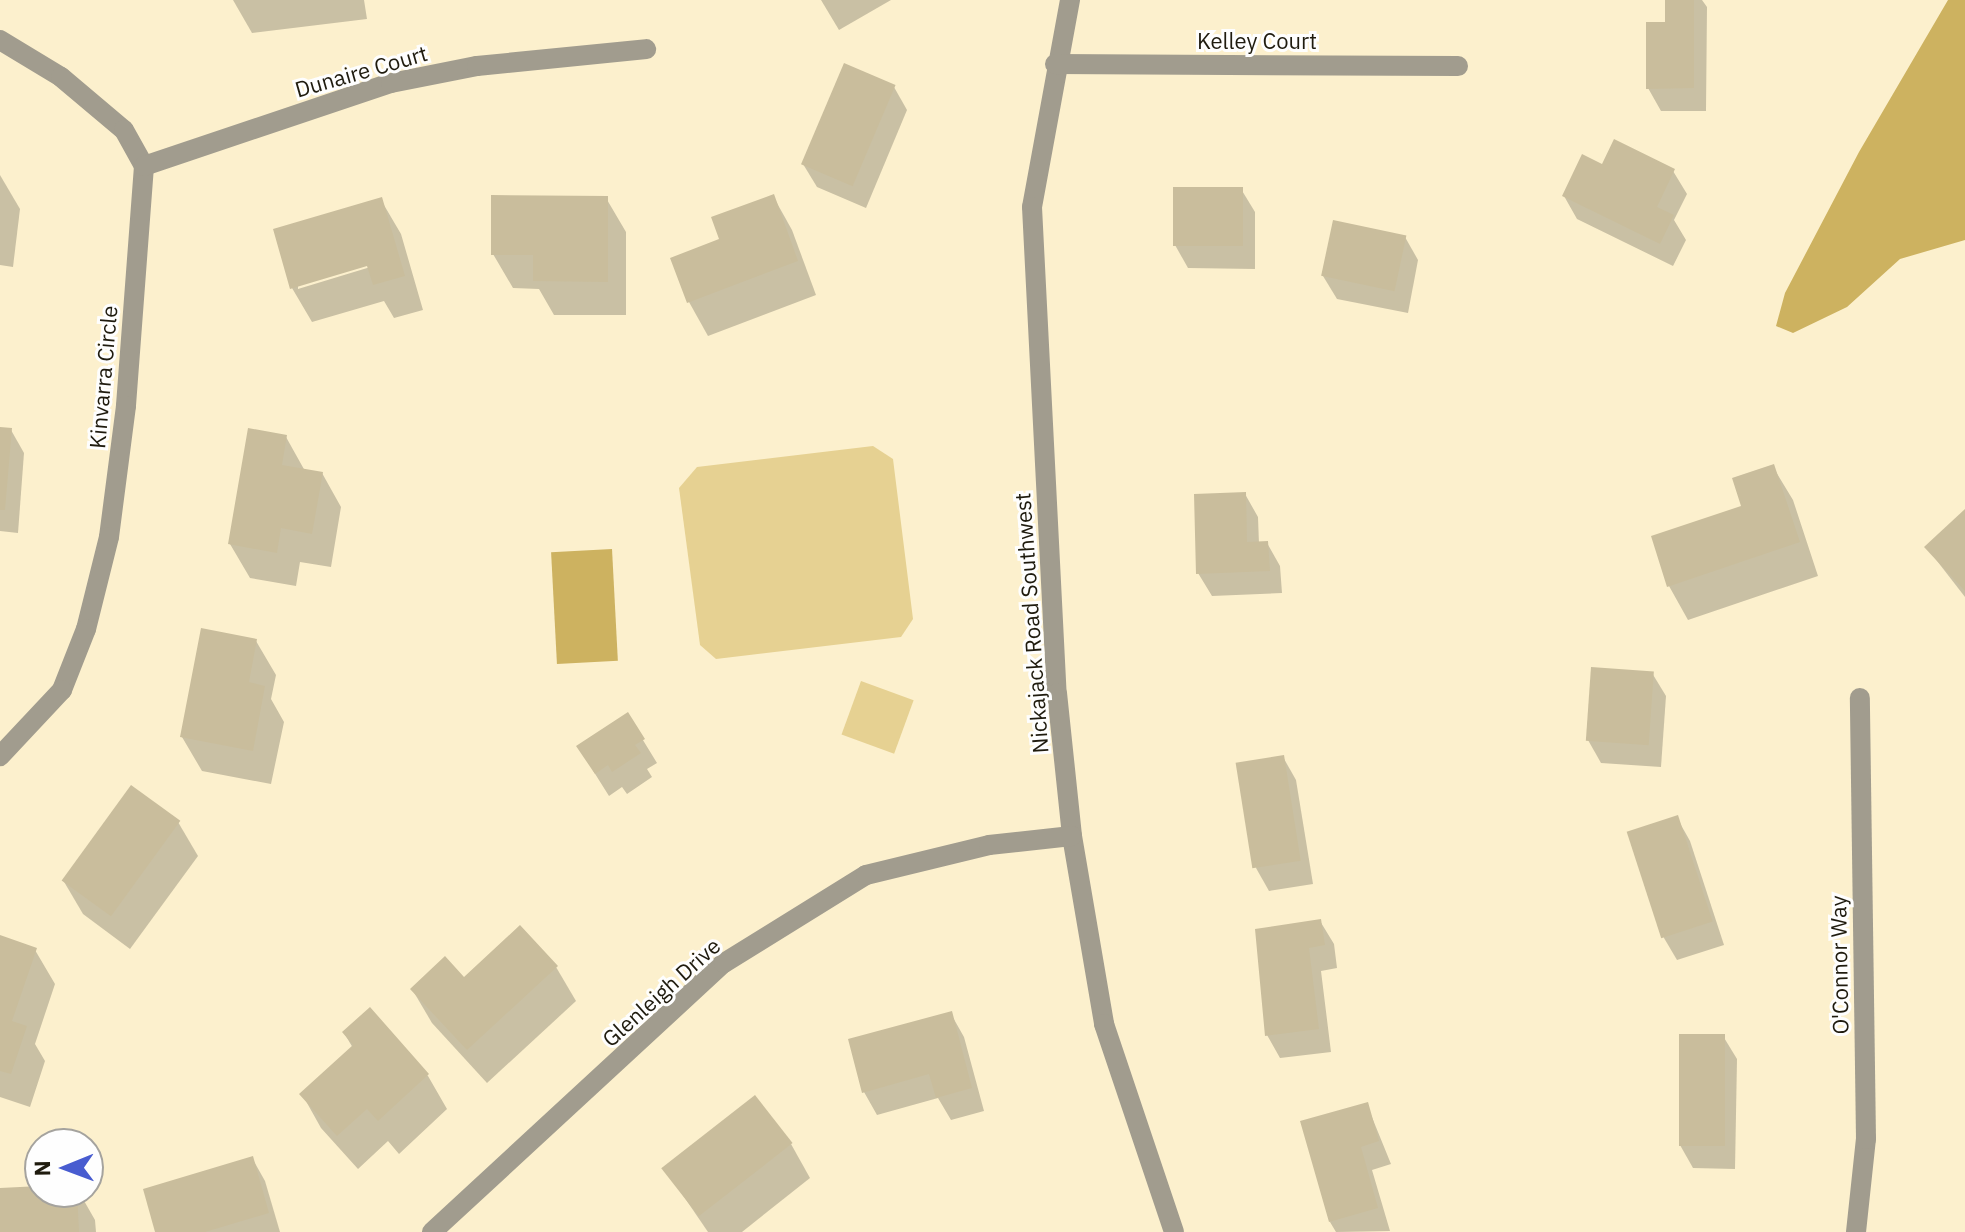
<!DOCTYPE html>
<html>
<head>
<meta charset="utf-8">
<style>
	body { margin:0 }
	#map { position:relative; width:1965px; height:1232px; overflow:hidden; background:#fcf0cd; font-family:"IBM Plex Sans",sans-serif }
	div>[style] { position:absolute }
	.green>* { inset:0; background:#e6d192; transform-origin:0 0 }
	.water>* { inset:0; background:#cdb260; transform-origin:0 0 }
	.shadow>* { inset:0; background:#0003 }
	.building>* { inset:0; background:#c9bd9c; transform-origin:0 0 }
	.minor>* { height:20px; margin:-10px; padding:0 10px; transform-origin:10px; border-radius:10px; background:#a19c8e }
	span { translate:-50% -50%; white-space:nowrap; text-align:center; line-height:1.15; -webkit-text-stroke:6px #fefefe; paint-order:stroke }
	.street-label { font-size:22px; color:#1f1b0e }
	.north { position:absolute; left:24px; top:1128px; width:80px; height:80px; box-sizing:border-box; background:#fefefe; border:2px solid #a5a39e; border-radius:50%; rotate:269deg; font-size:22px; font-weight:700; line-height:32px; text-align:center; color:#1f1b0e }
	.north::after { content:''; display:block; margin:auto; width:28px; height:36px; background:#485cd0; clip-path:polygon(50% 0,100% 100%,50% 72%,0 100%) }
</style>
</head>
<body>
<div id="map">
	<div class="green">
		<i style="clip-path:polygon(873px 446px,893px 459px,913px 619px,901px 637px,716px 659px,700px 645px,679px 488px,697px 467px)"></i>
		<i style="left:861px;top:681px;width:56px;height:57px;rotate:20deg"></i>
	</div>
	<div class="water">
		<i style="clip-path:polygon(1948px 0,1965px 0,1965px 240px,1900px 259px,1847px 307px,1793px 333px,1776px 326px,1785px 293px,1859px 152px)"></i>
		<i style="left:612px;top:549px;width:112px;height:61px;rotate:87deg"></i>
	</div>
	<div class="shadow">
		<i style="clip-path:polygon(233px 0,364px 0,367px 19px,252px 33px)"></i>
		<i style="clip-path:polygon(821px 0,891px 0,839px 30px)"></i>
		<i style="clip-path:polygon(1667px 0,1702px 0,1707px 7px,1706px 111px,1661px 111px,1648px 88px,1667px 24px)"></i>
		<i style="clip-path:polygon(894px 87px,907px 110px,866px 208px,817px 187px,803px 164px)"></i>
		<i style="clip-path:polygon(1603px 167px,1673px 171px,1687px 194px,1674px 220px,1686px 240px,1673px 266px,1577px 219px,1564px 196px)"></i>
		<i style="clip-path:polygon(0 175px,20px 209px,13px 267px,0 265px)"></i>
		<i style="clip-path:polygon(1241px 189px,1255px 212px,1255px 269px,1188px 268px,1175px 245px)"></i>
		<i style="clip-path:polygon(773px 196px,792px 230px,816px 295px,708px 336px,689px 302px,722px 241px)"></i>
		<i style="clip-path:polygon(606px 198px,626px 232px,626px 315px,554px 315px,539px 289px,513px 288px,493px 254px)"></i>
		<i style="clip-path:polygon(evenodd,381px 200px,401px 234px,423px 310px,394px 318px,384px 301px,312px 322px,292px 288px,381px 200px,376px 262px,377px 265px,298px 289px,298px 285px,376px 262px)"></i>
		<i style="clip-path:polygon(1405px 237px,1418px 260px,1408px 313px,1337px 299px,1323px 276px)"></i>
		<i style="clip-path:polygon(0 429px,11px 430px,24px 453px,18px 533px,0 531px)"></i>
		<i style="clip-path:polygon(286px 437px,305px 471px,322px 473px,341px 507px,331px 567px,300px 562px,296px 586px,250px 578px,230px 544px)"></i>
		<i style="clip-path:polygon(1773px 467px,1793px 500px,1818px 576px,1688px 620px,1669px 586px,1744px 508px)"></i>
		<i style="clip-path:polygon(1245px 494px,1258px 517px,1259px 544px,1267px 543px,1280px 566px,1282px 593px,1212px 596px,1198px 573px)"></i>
		<i style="clip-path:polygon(1965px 512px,1965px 597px,1927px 548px)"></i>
		<i style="clip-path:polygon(256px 641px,276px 675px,271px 699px,284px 722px,271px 784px,202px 771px,182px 737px)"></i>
		<i style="clip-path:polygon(1652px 673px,1666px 696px,1661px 767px,1601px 763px,1588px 740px)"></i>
		<i style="clip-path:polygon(627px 714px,657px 763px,647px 769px,652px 777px,627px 794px,622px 787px,609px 796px,592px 769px)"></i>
		<i style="clip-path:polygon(1283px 757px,1296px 780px,1313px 884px,1269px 891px,1256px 868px)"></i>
		<i style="clip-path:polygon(1677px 818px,1690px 841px,1724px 945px,1677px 960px,1664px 938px,1629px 833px)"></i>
		<i style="clip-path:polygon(178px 822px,198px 856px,130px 949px,83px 914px,63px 880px)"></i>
		<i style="clip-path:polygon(1320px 921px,1334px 944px,1337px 968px,1321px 971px,1331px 1052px,1280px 1058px,1267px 1035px)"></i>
		<i style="clip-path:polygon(0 938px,35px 950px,55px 984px,35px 1044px,45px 1061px,30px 1107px,0 1097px)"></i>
		<i style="clip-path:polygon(556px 967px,576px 1001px,487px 1083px,432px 1023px,412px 989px)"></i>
		<i style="clip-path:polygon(369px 1010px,428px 1076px,447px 1109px,399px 1154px,388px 1141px,358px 1169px,321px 1128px,302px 1094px,353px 1048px,344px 1033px)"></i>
		<i style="clip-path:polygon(951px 1014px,964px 1037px,984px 1111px,951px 1120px,938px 1098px,877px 1115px,864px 1092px)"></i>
		<i style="clip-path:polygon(1723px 1036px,1737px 1059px,1735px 1169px,1693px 1168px,1680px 1145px)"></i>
		<i style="clip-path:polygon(1367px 1105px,1391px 1164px,1372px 1170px,1390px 1231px,1336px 1232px,1330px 1222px)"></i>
		<i style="clip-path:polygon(791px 1144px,810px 1178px,742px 1232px,708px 1232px,665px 1169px)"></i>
		<i style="clip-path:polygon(252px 1158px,265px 1181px,280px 1232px,157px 1232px)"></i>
		<i style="clip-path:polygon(40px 1188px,40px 1192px,79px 1192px,95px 1220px,96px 1232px,0 1232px,0 1190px)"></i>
	</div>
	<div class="building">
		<i style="clip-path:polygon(1665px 0,1694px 0,1694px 88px,1646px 89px,1646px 22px,1665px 22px)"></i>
		<i style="left:844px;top:63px;width:56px;height:110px;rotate:23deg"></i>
		<i style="clip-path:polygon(1614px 139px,1675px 169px,1657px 207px,1674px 215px,1660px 244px,1562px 196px,1582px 154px,1602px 164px)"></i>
		<i style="left:1173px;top:187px;width:70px;height:59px"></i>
		<i style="clip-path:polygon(774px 194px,798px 261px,687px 303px,670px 258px,719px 239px,711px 217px)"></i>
		<i style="clip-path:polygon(491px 195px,608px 196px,608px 282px,533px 281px,533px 255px,491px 255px)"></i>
		<i style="clip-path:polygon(382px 197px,405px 276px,373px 285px,367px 266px,290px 289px,273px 229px)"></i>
		<i style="left:1333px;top:220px;width:75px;height:57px;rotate:12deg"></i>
		<i style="clip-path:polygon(0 427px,12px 428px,5px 510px,0 510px)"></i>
		<i style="clip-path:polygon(248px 428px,287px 435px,282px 465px,323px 472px,312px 534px,281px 528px,277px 553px,228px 544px)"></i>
		<i style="clip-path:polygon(1774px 464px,1800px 542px,1667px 587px,1651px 536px,1741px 506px,1732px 478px)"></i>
		<i style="clip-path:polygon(1246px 492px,1247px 542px,1268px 541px,1270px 571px,1196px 574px,1194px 494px)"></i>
		<i style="clip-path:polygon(1965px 509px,1965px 591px,1924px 547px)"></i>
		<i style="clip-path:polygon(201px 628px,257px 639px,249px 682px,265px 686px,253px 751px,180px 737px)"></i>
		<i style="left:1591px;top:667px;width:63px;height:74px;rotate:4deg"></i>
		<i style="clip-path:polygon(628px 712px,645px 739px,635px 745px,641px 753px,612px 772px,608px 765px,595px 774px,576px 746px)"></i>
		<i style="left:1284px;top:755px;width:107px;height:49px;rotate:81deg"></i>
		<i style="left:131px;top:785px;width:61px;height:118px;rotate:36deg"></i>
		<i style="left:1678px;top:815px;width:112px;height:54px;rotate:72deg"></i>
		<i style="clip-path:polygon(1321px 919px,1325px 945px,1309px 948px,1319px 1029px,1265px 1036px,1255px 929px)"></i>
		<i style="clip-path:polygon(520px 925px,558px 966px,467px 1050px,410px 989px,445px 956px,464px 977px)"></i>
		<i style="clip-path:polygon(0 935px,37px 948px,12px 1021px,27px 1026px,11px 1074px,0 1071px)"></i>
		<i style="clip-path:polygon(370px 1007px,429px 1074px,378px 1121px,367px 1109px,337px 1136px,299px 1094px,353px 1045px,342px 1032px)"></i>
		<i style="clip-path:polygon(952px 1011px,972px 1088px,936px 1098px,929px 1074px,862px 1093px,848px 1039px)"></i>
		<i style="left:1679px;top:1034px;width:46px;height:112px"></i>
		<i style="left:755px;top:1095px;width:61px;height:119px;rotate:52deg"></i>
		<i style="clip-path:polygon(1368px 1102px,1379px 1141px,1361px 1147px,1378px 1208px,1329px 1222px,1300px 1121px)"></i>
		<i style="clip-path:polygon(253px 1156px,269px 1213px,205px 1232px,155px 1232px,143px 1189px)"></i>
		<i style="clip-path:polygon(40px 1186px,40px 1192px,77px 1192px,79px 1232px,0 1232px,0 1188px)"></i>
	</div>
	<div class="minor">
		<i style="left:1070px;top:0;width:210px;rotate:100.4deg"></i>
		<i style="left:1032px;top:207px;width:487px;rotate:87.1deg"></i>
		<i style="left:1057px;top:693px;width:144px;rotate:84deg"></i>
		<i style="left:1072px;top:836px;width:191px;rotate:80.3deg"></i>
		<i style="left:1104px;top:1024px;width:219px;rotate:71.4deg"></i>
		<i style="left:0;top:40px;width:71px;rotate:31.2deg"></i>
		<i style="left:61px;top:77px;width:82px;rotate:40.1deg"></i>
		<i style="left:124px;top:130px;width:41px;rotate:60.9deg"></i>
		<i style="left:144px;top:166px;width:241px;rotate:94.3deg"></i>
		<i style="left:126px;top:406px;width:132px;rotate:97.4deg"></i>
		<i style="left:109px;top:537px;width:95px;rotate:104deg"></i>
		<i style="left:86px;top:629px;width:66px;rotate:111.5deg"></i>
		<i style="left:62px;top:690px;width:91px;rotate:133.2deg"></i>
		<i style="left:1055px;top:64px;width:403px;rotate:0.3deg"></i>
		<i style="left:144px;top:166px;width:261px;rotate:-18.6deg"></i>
		<i style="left:391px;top:83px;width:88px;rotate:-11.2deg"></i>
		<i style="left:477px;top:66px;width:170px;rotate:-5.7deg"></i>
		<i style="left:432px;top:1232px;width:397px;rotate:-42.7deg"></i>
		<i style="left:724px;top:963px;width:167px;rotate:-31.8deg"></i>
		<i style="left:866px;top:875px;width:127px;rotate:-13.7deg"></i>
		<i style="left:989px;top:845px;width:83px;rotate:-6.2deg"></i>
		<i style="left:1856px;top:1232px;width:94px;rotate:-83.9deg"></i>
		<i style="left:1866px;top:1139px;width:441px;rotate:-90.8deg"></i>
	</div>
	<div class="street-label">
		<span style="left:1257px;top:41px">Kelley Court</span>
		<span style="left:361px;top:71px;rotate:-16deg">Dunaire Court</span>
		<span style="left:103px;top:377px;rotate:-85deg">Kinvarra Circle</span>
		<span style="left:1031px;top:623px;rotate:-94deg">Nickajack Road Southwest</span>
		<span style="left:1839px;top:965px;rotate:-91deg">O'Connor Way</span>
		<span style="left:661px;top:992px;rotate:-42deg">Glenleigh Drive</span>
	</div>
	<div class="north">N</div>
</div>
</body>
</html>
